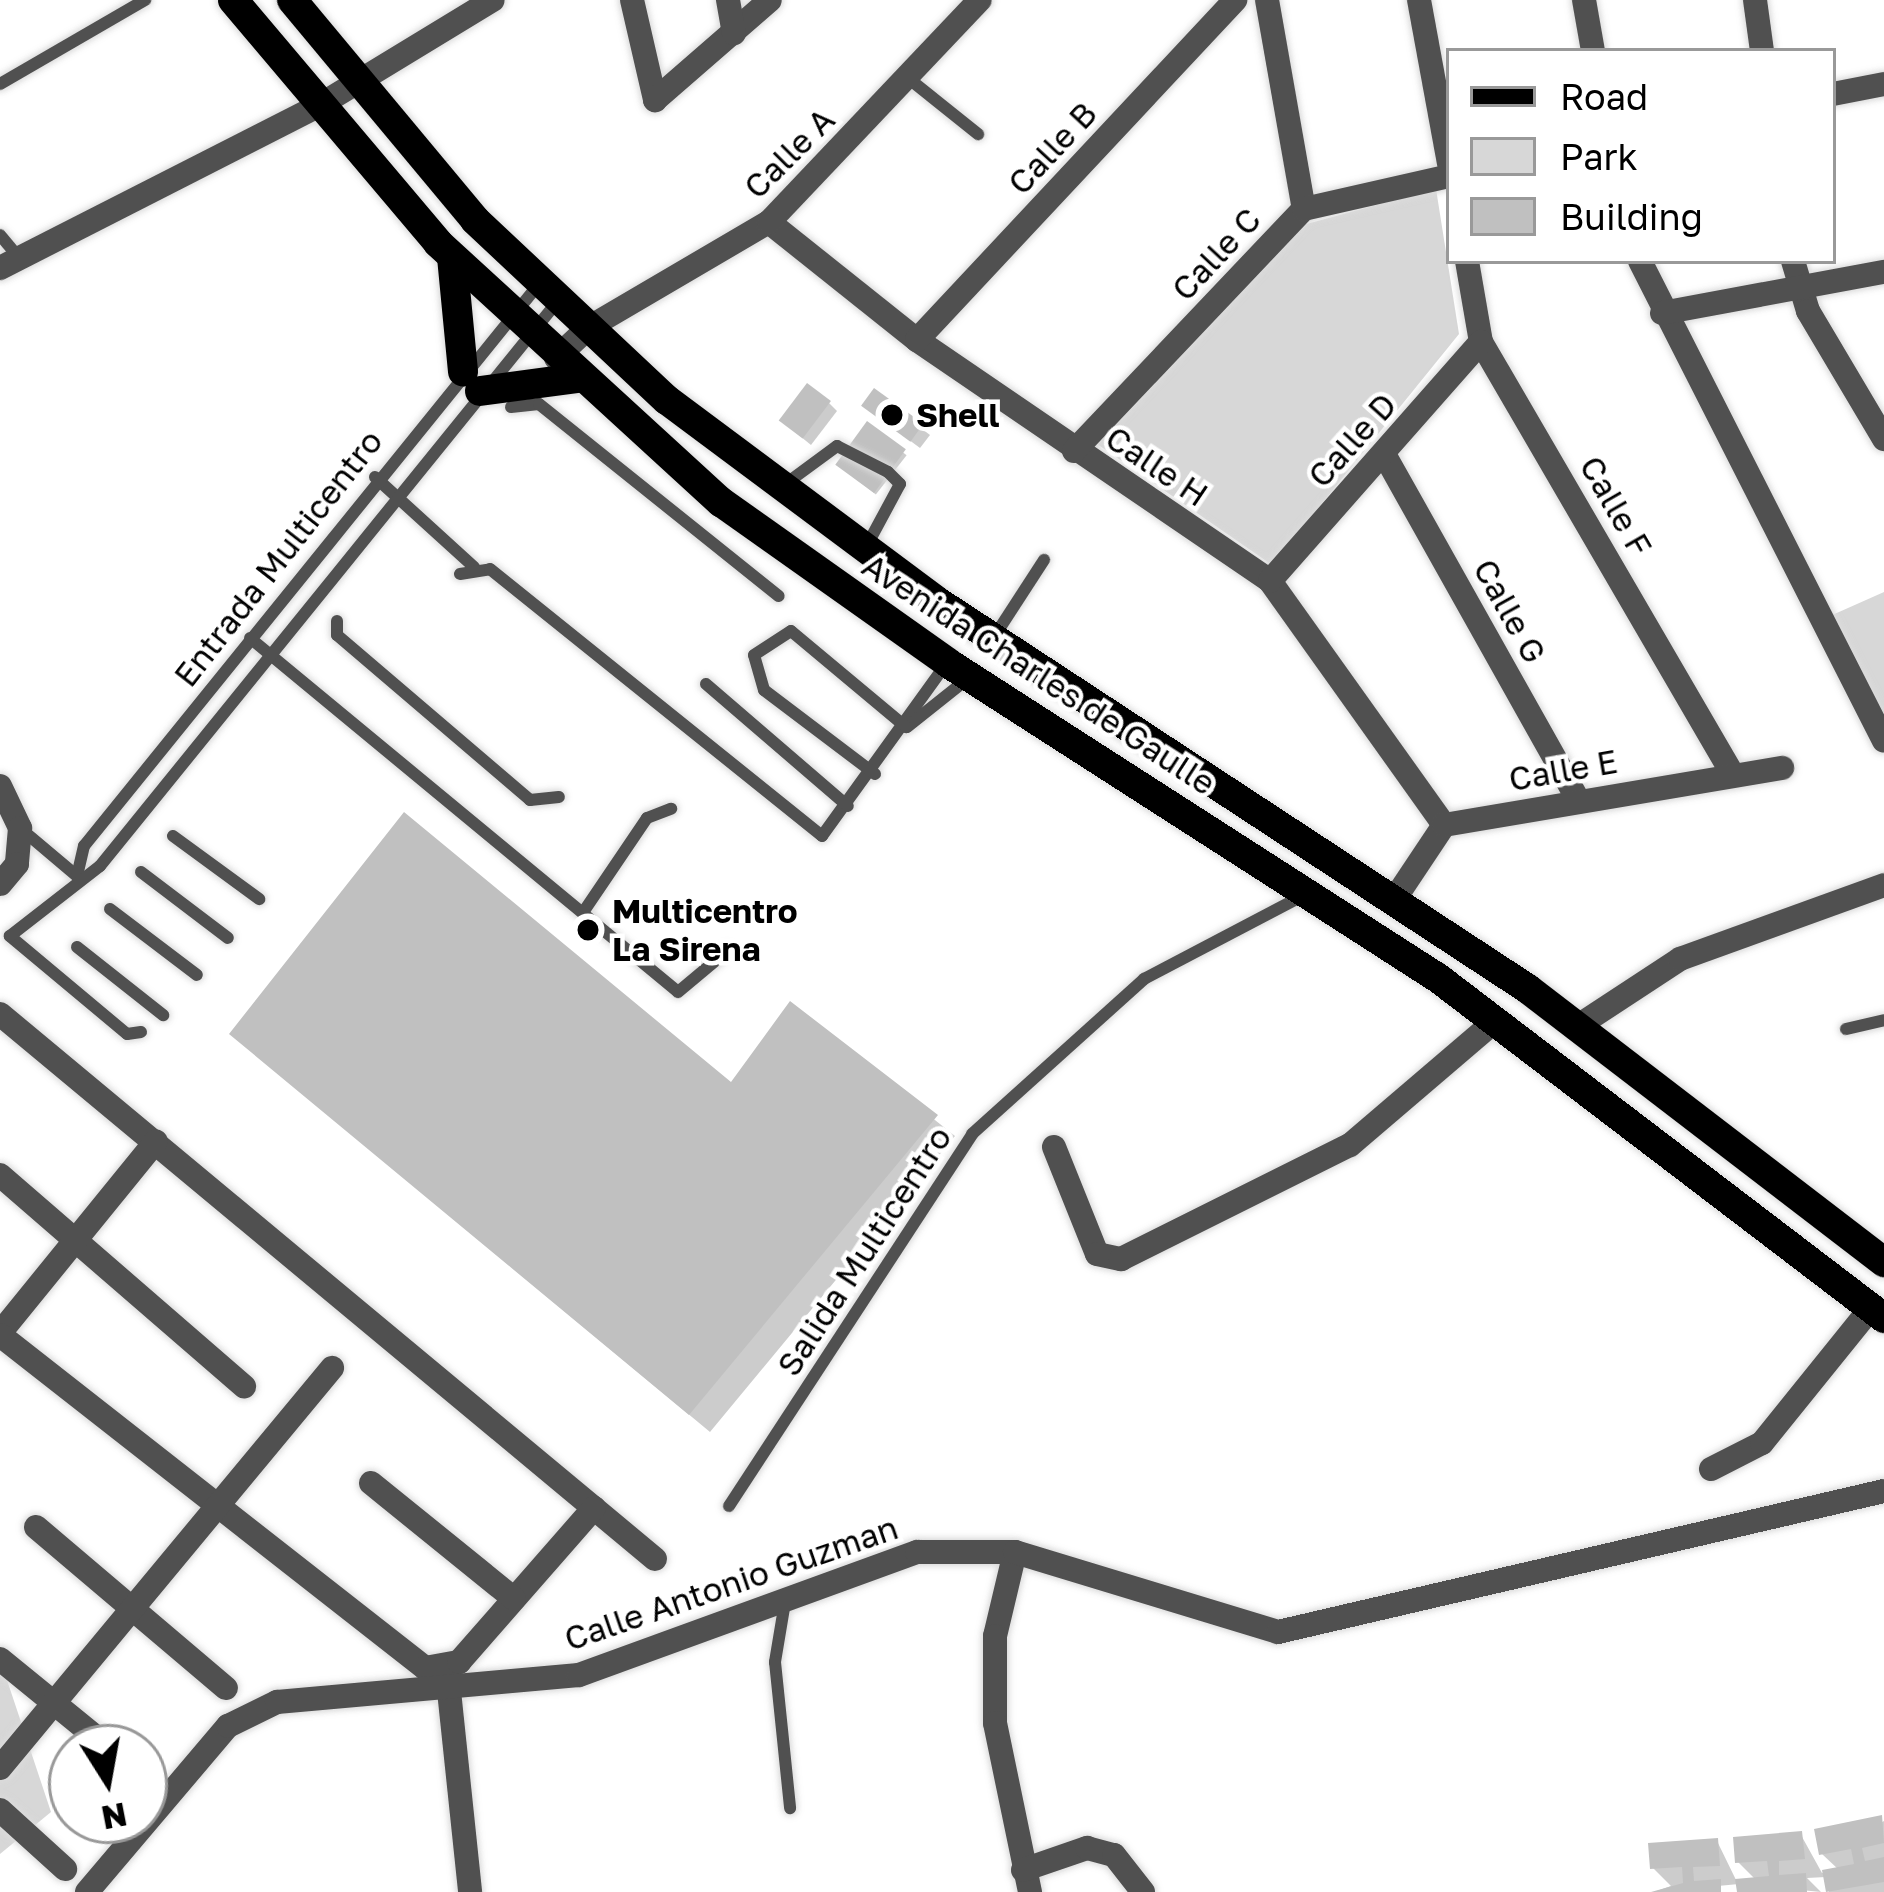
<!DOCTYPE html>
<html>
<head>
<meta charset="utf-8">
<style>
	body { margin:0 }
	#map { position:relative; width:1884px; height:1892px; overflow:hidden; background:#fff; font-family:"Golos Text",sans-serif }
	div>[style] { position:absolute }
	.green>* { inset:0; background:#d7d7d7 }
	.shadow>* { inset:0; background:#0003; transform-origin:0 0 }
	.building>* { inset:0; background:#c0c0c0; transform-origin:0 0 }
	.roads { filter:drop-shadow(0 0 3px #dbdbdb) drop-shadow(0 0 3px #dbdbdb) }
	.service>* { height:12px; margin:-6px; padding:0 6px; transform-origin:6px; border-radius:6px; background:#505050 }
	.minor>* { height:24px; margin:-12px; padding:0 12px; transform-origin:12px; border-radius:12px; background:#505050 }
	.primary>* { height:30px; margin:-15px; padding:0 15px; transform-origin:15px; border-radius:15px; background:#000 }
	.dots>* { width:33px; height:33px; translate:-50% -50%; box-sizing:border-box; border:6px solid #fff; border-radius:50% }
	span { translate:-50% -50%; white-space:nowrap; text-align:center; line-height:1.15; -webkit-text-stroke:9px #fff; paint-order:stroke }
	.street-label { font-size:33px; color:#000 }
	.poi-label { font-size:33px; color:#000; font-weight:700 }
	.left { translate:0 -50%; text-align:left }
	.legend { position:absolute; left:1446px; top:48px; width:390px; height:216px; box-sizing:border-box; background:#fff; border:3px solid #999; margin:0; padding:15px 21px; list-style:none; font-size:36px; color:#000 }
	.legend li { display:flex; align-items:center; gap:24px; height:60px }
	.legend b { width:60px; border:3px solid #999 }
	.north { position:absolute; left:48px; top:1724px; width:120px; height:120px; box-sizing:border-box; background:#fff; border:3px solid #999; border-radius:50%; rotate:169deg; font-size:33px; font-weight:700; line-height:48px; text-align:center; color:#000 }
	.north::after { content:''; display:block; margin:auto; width:42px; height:54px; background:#000; clip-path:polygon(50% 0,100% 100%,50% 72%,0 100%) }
</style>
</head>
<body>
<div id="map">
	<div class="green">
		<i style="clip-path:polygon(1436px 189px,1459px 334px,1272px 565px,1097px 444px,1299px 226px)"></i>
		<i style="clip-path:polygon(1884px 592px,1884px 729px,1830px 616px)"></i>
		<i style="clip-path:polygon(0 1659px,51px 1812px,0 1854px)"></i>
	</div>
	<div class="shadow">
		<i style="clip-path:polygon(875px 393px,930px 435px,920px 448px,874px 414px)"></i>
		<i style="clip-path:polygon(829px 403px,837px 411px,811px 445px,790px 428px)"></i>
		<i style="left:868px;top:425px;width:49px;height:50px;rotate:38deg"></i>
		<i style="clip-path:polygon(791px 1005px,955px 1136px,710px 1432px,252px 1052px,732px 1087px)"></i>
		<i style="clip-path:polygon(1884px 1821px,1884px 1892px,1829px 1892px,1826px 1877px,1807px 1878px,1821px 1892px,1739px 1884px,1654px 1892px,1671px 1886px,1653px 1868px,1717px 1841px,1737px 1882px,1756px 1880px,1738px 1862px,1801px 1835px,1822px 1873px,1839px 1870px,1822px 1854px)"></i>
	</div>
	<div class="building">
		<i style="left:807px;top:383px;width:30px;height:47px;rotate:37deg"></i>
		<i style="left:874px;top:388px;width:61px;height:22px;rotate:36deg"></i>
		<i style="left:867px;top:421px;width:48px;height:54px;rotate:36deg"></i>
		<i style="clip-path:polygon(404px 812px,731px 1082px,790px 1001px,938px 1115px,689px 1415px,229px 1034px)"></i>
		<i style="clip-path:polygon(1882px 1815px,1884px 1843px,1862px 1848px,1865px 1861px,1884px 1857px,1884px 1882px,1826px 1892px,1822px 1870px,1854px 1864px,1851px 1849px,1819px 1855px,1814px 1829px)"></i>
		<i style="clip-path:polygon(1802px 1831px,1805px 1859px,1779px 1861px,1779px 1875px,1806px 1873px,1807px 1892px,1737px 1892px,1735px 1879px,1769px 1876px,1767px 1861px,1735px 1863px,1733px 1837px)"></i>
		<i style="clip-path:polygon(1718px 1838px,1720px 1866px,1693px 1867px,1694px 1881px,1721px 1879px,1721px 1892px,1651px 1892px,1683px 1883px,1682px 1867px,1650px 1869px,1648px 1843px)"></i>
	</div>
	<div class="roads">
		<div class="service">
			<i style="left:908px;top:78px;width:90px;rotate:38.7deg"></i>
			<i style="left:0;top:84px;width:168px;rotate:-30.1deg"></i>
			<i style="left:0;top:235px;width:30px;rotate:50deg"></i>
			<i style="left:511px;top:407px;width:28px;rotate:-6deg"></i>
			<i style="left:539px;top:404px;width:307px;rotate:38.7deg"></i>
			<i style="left:375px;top:477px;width:134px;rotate:42.3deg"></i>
			<i style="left:784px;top:485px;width:66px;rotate:-36.3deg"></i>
			<i style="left:837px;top:446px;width:57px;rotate:27deg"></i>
			<i style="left:888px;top:472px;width:17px;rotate:45deg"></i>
			<i style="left:900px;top:484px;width:74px;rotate:118.3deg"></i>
			<i style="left:460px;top:574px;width:30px;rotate:-9deg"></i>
			<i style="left:490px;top:569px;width:426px;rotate:38.8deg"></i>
			<i style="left:822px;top:836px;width:212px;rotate:-54.2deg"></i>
			<i style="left:337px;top:621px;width:14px;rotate:90deg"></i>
			<i style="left:337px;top:635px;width:254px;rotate:40.5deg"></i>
			<i style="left:530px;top:800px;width:29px;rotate:-6deg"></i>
			<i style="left:994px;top:637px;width:92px;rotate:-57deg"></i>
			<i style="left:250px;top:638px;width:555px;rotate:39.59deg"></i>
			<i style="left:678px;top:992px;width:64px;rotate:-39.9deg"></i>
			<i style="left:706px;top:684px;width:187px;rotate:40.7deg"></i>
			<i style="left:907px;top:727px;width:75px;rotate:-38.5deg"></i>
			<i style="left:875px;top:774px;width:139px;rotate:-142.9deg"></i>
			<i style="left:764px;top:690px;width:36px;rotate:-106deg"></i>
			<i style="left:754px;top:655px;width:44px;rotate:-33deg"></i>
			<i style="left:791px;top:631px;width:150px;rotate:39.9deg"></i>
			<i style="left:20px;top:828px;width:75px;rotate:40.1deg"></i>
			<i style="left:173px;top:836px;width:107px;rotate:36.2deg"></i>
			<i style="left:141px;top:872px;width:109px;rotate:37.2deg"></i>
			<i style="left:77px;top:876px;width:31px;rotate:-77deg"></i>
			<i style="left:84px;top:846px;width:723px;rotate:-51.01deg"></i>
			<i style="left:110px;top:909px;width:109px;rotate:37.2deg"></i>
			<i style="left:584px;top:911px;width:112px;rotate:-55.9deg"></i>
			<i style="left:647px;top:818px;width:26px;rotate:-21deg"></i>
			<i style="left:77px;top:947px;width:110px;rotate:38.3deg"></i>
			<i style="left:1846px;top:1029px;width:39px;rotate:-13deg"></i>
			<i style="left:141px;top:1032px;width:14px;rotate:172deg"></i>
			<i style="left:127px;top:1034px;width:153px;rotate:-140.1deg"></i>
			<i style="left:10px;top:936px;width:114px;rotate:-37.9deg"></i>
			<i style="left:100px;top:866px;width:726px;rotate:-50.98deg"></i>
			<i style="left:729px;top:1506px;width:444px;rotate:-56.8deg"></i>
			<i style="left:972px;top:1134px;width:232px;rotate:-42deg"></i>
			<i style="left:1144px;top:979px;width:181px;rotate:-27.7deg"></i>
			<i style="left:785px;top:1602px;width:61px;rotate:99.5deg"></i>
			<i style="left:775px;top:1662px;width:147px;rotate:84.1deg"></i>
		</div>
		<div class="minor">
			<i style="left:632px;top:0;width:103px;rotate:77deg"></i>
			<i style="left:655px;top:100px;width:152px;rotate:-41deg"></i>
			<i style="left:728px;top:0;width:34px;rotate:80deg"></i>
			<i style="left:1267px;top:0;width:212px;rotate:80deg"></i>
			<i style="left:1419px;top:0;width:166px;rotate:79.6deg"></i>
			<i style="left:1584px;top:0;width:52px;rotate:80deg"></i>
			<i style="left:1755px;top:0;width:51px;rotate:82.2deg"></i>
			<i style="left:1833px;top:94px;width:52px;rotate:-11.1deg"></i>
			<i style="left:769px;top:222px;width:189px;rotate:38.6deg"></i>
			<i style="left:917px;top:340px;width:427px;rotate:34.3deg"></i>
			<i style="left:1270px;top:581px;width:300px;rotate:54.5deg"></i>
			<i style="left:1467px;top:261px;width:82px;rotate:80.2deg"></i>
			<i style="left:1481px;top:342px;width:501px;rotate:59.8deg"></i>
			<i style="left:1640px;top:261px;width:538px;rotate:63.05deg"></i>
			<i style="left:1793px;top:261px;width:52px;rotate:73.3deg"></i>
			<i style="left:1808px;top:311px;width:149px;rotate:59.3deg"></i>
			<i style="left:0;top:268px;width:359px;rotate:-27deg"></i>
			<i style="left:320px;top:105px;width:202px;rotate:-31.3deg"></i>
			<i style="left:1662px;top:313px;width:226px;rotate:-10.5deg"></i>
			<i style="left:917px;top:340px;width:466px;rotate:-46.9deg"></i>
			<i style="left:556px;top:358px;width:44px;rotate:-43.2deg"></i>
			<i style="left:588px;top:328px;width:210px;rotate:-30.4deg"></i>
			<i style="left:769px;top:222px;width:306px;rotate:-46.5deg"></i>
			<i style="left:1074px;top:451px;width:334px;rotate:-46.5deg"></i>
			<i style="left:1304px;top:209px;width:149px;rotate:-12.8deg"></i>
			<i style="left:1384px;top:454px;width:396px;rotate:60.7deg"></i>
			<i style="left:1270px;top:581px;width:319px;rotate:-48.6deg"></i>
			<i style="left:0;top:786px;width:47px;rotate:64.5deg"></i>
			<i style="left:20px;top:828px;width:36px;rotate:95deg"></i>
			<i style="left:17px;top:864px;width:26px;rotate:130deg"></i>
			<i style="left:1394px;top:900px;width:90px;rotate:-56.3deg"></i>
			<i style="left:1444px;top:825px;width:343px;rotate:-9.6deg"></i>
			<i style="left:0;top:1014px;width:852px;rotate:39.76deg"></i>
			<i style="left:1575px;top:1028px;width:126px;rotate:-33.3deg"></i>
			<i style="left:1680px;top:959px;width:217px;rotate:-19.9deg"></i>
			<i style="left:1054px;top:1147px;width:115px;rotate:68.1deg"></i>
			<i style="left:1097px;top:1254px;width:25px;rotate:12deg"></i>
			<i style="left:1121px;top:1259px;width:256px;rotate:-26.5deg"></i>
			<i style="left:1350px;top:1145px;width:191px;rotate:-40.5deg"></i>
			<i style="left:0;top:1175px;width:323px;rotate:40.9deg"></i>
			<i style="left:0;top:1333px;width:247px;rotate:-50.9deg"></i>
			<i style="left:0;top:1335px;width:540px;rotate:38.08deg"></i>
			<i style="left:425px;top:1668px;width:35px;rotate:-10deg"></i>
			<i style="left:459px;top:1662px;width:205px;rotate:-48.8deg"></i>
			<i style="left:1711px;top:1469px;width:57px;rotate:-27deg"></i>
			<i style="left:1762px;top:1443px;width:172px;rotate:-51.1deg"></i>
			<i style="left:371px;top:1483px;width:184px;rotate:39deg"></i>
			<i style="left:36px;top:1527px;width:249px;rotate:40.3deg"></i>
			<i style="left:1015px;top:1552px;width:86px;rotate:103.4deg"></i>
			<i style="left:995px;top:1636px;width:87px;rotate:90deg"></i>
			<i style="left:995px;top:1723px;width:173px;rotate:78.3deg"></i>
			<i style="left:0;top:1659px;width:141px;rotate:39.2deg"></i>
			<i style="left:449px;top:1691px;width:202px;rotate:84deg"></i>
			<i style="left:0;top:1768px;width:520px;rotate:-50.31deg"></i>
			<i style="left:0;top:1810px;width:88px;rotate:42.2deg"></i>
			<i style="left:1023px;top:1870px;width:68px;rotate:-19deg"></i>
			<i style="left:1087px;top:1848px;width:28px;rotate:15deg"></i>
			<i style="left:1114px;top:1855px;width:47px;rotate:51.9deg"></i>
			<i style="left:87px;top:1892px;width:218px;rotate:-49.7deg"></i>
			<i style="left:228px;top:1726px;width:55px;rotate:-26.1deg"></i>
			<i style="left:277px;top:1702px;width:303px;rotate:-5.1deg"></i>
			<i style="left:579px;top:1675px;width:360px;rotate:-20deg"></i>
			<i style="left:917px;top:1552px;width:98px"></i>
			<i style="left:1015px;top:1552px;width:275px;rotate:16.9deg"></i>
			<i style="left:1278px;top:1632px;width:622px;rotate:-13.1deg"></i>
		</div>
		<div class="primary">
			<i style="left:233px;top:0;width:318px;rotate:49.8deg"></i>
			<i style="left:438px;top:243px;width:384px;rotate:42.5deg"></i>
			<i style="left:721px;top:502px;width:278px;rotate:35.3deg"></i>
			<i style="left:948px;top:663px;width:583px;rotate:32.74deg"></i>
			<i style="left:1438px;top:978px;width:561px;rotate:37.32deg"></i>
			<i style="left:292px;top:0;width:286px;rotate:50.2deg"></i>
			<i style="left:475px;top:220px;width:263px;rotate:43.2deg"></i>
			<i style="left:667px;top:400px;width:334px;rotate:36.7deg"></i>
			<i style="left:935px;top:600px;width:709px;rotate:33.26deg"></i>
			<i style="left:1528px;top:989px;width:449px;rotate:37.5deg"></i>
			<i style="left:452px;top:257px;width:115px;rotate:84.5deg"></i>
			<i style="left:480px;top:391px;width:99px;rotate:-7.6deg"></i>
		</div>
	</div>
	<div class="dots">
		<i style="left:892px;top:415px;background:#000"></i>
		<i style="left:588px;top:930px;background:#000"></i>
	</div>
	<div class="street-label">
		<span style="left:1052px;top:148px;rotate:-47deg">Calle B</span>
		<span style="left:789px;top:153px;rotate:-45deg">Calle A</span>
		<span style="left:1216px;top:254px;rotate:-47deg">Calle C</span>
		<span style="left:1352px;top:440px;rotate:-48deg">Calle D</span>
		<span style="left:1157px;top:466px;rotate:34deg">Calle H</span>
		<span style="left:1616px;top:506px;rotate:60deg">Calle F</span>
		<span style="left:278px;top:558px;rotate:-52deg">Entrada Multicentro</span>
		<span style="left:1510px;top:611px;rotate:61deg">Calle G</span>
		<span style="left:1039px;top:674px;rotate:33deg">Avenida Charles de Gaulle</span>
		<span style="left:1563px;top:770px;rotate:-10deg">Calle E</span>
		<span style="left:864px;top:1251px;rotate:-57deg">Salida Multicentro</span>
		<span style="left:731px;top:1583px;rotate:-19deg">Calle Antonio Guzman</span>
	</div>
	<div class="poi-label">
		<span class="left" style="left:916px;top:415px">Shell</span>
		<span class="left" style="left:612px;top:930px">Multicentro<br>La Sirena</span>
	</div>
	<ul class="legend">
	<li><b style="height:15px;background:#000"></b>Road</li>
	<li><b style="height:33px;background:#d7d7d7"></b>Park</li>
	<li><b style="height:33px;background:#c0c0c0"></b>Building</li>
	</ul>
	<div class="north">N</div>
</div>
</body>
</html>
